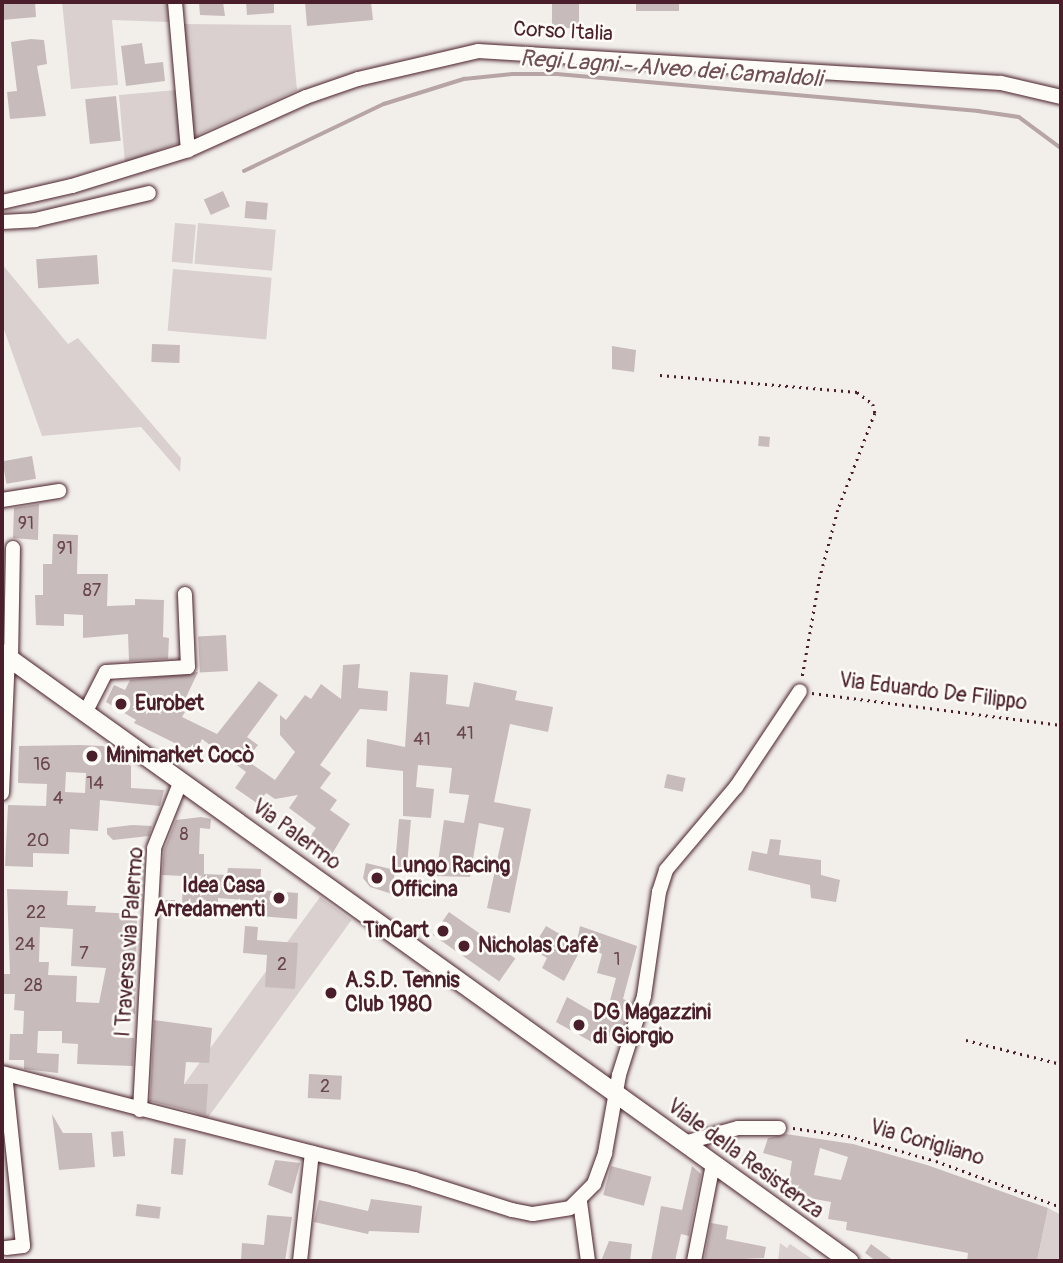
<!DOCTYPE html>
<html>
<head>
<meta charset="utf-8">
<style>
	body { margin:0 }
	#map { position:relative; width:1063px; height:1263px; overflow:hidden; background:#f2efeb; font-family:Pangolin,sans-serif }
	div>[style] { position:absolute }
	.green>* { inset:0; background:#d9d0cf; transform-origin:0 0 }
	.stream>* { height:3.5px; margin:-1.75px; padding:0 1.75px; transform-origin:1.75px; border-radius:1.75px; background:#b7a5a6 }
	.building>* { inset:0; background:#c8bbbb; transform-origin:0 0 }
	.path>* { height:2.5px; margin-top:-1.25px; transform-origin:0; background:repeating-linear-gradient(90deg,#4a1f2b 0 2px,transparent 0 7px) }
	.roads { filter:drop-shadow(0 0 2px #4a1f2b) drop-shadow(0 0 2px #4a1f2b) }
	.minor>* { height:14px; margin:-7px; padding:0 7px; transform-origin:7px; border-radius:7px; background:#fdfcf7 }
	.major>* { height:18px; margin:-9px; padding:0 9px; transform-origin:9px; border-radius:9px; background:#fdfcf7 }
	.dots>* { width:19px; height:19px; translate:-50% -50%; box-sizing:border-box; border:4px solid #fdfcf7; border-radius:50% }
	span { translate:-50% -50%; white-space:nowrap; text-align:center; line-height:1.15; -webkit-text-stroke:5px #fdfcf7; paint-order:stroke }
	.number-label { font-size:18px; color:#6a464f }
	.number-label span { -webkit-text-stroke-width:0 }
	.street-label { font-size:21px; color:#4a1f2b }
	.poi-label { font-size:21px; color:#4a1f2b; font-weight:700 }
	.left { translate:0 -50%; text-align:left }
	.right { translate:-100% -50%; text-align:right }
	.water-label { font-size:23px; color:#704e56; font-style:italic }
	.frame { position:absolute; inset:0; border:4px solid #4a1f2b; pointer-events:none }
</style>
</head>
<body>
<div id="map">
	<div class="green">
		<i style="clip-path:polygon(62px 2px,168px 2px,169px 22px,112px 20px,118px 85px,71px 89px)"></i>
		<i style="clip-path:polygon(183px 24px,291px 25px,297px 90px,193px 137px)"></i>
		<i style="clip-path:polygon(177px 90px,181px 142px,125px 163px,119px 95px)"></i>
		<i style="left:175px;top:223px;width:21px;height:39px;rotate:5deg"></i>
		<i style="left:198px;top:223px;width:78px;height:41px;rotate:5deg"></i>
		<i style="clip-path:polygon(2px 264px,68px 344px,78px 338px,181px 458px,180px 472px,141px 427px,42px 436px,2px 324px)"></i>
		<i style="left:173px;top:269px;width:99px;height:62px;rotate:5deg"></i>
		<i style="left:320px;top:897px;width:39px;height:248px;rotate:36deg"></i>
		<i style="clip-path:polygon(1048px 1208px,1061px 1215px,1061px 1261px,1037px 1261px)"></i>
		<i style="clip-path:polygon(780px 1243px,787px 1248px,790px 1244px,815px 1261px,778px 1261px)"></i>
	</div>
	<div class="stream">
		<i style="left:244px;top:171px;width:155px;rotate:-25.6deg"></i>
		<i style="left:384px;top:104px;width:84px;rotate:-17.4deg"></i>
		<i style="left:464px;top:79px;width:48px;rotate:-5.9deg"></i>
		<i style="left:512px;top:74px;width:45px"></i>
		<i style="left:557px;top:74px;width:423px;rotate:5deg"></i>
		<i style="left:978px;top:111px;width:41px;rotate:8.3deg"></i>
		<i style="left:1019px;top:117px;width:52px;rotate:36.4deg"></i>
	</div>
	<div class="building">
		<i style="clip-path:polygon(2px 2px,35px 2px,36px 17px,2px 20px)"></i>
		<i style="clip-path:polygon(199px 2px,223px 2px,225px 16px,200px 15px)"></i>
		<i style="clip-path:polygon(246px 2px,274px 2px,274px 13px,247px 15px)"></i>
		<i style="clip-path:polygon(305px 2px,371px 2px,373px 20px,307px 26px)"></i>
		<i style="left:552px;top:2px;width:27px;height:26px"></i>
		<i style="left:636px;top:2px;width:43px;height:9px"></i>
		<i style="clip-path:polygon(31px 39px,44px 40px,47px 64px,37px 66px,46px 116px,10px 119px,7px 92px,17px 91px,11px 42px)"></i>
		<i style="clip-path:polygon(142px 43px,145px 64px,163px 62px,165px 81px,126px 86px,121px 46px)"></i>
		<i style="left:116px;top:96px;width:45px;height:31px;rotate:84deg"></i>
		<i style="left:223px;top:191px;width:17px;height:21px;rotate:66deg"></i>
		<i style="left:246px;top:201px;width:22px;height:17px;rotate:5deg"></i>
		<i style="left:97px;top:255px;width:29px;height:61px;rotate:86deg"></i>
		<i style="left:152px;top:344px;width:28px;height:18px;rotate:2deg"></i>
		<i style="clip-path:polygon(612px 346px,636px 350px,634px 372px,612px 369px)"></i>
		<i style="left:759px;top:436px;width:11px;height:10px;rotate:5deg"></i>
		<i style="left:32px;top:456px;width:23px;height:30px;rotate:80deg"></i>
		<i style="clip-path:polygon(39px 504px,38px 540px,13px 538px,14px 508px)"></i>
		<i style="clip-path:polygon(53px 534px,78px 535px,77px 574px,108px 574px,107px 606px,135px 605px,135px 599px,164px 600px,163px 637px,169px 638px,168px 659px,129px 661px,128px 634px,83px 638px,83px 615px,64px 614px,64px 626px,36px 625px,35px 595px,43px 595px,43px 564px,52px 564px)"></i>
		<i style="left:226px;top:635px;width:36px;height:28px;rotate:87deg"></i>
		<i style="clip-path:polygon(360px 664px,358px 688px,388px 691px,387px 711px,360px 709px,320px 765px,331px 773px,320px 788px,337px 800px,330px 810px,350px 824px,332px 854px,306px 842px,316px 828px,289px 808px,298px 795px,275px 799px,266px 793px,258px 804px,235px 788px,246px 772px,202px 739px,195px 753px,134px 723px,136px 720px,106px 702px,114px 685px,125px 690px,130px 680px,198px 672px,180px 710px,185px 712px,182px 717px,217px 734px,259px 681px,278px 695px,247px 737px,258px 745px,246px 760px,275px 780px,295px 752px,280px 735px,280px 715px,286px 720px,305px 695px,311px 699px,321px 684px,341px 699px,343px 665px)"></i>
		<i style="clip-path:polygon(410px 672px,448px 675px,446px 704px,469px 707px,474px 682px,517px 691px,515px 700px,553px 707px,548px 732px,510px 724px,494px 802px,531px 809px,510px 913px,487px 908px,504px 828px,479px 823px,470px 877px,436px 876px,444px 820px,464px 823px,469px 795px,449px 793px,452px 768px,418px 765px,416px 787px,434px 789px,431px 818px,403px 816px,403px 771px,366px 767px,367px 739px,405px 747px)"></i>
		<i style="clip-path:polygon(evenodd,80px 745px,103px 746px,131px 766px,131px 788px,164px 790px,160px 806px,100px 800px,98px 831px,70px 829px,69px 854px,33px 853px,33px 867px,5px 866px,8px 805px,46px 806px,47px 784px,18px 783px,19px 746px,80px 745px,66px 772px,86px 773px,85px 793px,65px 792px,66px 772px)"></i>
		<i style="left:667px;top:774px;width:19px;height:14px;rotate:12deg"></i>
		<i style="clip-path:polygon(201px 817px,211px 819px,210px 829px,200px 828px,199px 854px,204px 854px,204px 874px,227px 875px,228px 868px,261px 869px,260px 890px,298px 893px,297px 919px,259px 916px,260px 901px,218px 898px,218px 906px,182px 905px,183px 876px,162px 875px,164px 850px,176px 820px)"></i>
		<i style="left:399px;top:819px;width:12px;height:51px;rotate:5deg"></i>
		<i style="clip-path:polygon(132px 825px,152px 826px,149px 836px,113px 840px,107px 834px,107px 828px)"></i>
		<i style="clip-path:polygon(770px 839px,781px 840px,779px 855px,821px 860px,821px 875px,840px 880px,836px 902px,811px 898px,810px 885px,748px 870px,752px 851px,767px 854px)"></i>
		<i style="clip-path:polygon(366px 863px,395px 870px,392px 894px,370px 887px,363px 878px)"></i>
		<i style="clip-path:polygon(evenodd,7px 889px,68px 891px,67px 905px,96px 906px,95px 912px,137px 914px,135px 1014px,115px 1013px,114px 1037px,134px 1038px,133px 1066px,77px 1064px,78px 1044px,62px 1043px,62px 1031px,38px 1031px,37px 1053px,59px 1054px,58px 1073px,24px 1069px,24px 1060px,9px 1060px,10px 1034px,23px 1034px,24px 1011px,14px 1010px,15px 994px,3px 994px,4px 974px,10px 974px,7px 889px,40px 927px,73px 929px,71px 966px,106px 968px,99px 1003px,76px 1002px,77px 976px,48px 975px,49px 962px,39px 962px,40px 927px)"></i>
		<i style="clip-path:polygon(161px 900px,176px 900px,160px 912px)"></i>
		<i style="left:449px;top:912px;width:81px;height:28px;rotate:35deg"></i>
		<i style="clip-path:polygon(245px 926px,258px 927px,257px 940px,298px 943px,295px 989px,265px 987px,267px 955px,243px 953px)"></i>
		<i style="clip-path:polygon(546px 926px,582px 947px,564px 981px,542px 968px,547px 958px,532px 949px)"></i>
		<i style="clip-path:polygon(580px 926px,637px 946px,623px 999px,632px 1002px,620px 1039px,600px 1033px,597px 1045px,556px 1022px,567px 997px,605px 1019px,616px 978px,597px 973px,602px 954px,577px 941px)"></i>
		<i style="clip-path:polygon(154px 1020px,212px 1028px,209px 1063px,186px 1062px,184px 1084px,208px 1084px,206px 1115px,150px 1101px)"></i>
		<i style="left:309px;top:1074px;width:33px;height:24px;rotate:3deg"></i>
		<i style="clip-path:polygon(52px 1114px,63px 1133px,92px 1133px,95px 1167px,59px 1170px)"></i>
		<i style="left:123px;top:1131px;width:25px;height:12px;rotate:85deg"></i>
		<i style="clip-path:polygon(evenodd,786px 1134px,853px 1144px,927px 1165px,1048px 1208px,1037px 1261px,967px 1261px,968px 1253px,846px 1230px,847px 1222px,828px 1219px,831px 1202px,787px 1194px,792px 1161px,763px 1153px,768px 1138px,786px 1134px,820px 1148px,848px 1157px,841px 1180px,814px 1175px,820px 1148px)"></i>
		<i style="left:174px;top:1138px;width:12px;height:36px;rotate:5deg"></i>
		<i style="clip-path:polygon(275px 1160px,300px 1163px,292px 1194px,268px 1185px)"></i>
		<i style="left:611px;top:1166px;width:42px;height:30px;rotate:15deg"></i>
		<i style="clip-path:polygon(692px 1166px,701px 1174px,689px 1236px,681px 1234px,675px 1261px,651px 1261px,661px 1206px,682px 1210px)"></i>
		<i style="clip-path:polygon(371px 1199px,422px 1206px,419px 1233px,369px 1231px,368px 1234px,314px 1222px,319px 1200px,368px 1211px)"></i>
		<i style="left:137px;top:1204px;width:24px;height:12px;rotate:7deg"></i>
		<i style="clip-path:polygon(267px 1215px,292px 1217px,285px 1261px,241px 1261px,242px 1243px,264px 1245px)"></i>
		<i style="clip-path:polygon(711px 1223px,728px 1226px,726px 1239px,766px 1247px,764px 1258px,704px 1261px)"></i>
		<i style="clip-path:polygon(609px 1241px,632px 1244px,630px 1261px,601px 1261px)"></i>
		<i style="clip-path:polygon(871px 1244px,894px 1261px,876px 1261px,865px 1253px)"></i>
	</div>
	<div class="path">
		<i style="left:660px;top:375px;width:198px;rotate:4.9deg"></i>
		<i style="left:857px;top:392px;width:20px;rotate:37deg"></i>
		<i style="left:873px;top:404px;width:9px;rotate:77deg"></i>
		<i style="left:875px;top:413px;width:104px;rotate:110.9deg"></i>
		<i style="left:838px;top:510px;width:69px;rotate:105deg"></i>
		<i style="left:820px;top:577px;width:104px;rotate:100deg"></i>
		<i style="left:812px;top:693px;width:251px;rotate:7.3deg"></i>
		<i style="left:966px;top:1040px;width:98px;rotate:14.2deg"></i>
		<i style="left:793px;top:1128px;width:56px;rotate:8.3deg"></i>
		<i style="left:848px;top:1136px;width:91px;rotate:15.9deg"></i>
		<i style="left:936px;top:1161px;width:133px;rotate:20.2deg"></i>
	</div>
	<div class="roads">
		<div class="minor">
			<i style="left:175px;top:2px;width:149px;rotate:85deg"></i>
			<i style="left:2px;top:202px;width:72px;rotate:-12.9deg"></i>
			<i style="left:72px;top:186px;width:121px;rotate:-17.2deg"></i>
			<i style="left:188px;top:150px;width:129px;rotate:-24.2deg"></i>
			<i style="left:306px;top:97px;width:55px;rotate:-19.1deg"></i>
			<i style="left:358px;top:79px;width:123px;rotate:-13.1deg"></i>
			<i style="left:478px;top:51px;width:524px;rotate:3.5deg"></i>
			<i style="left:1001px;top:83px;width:62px;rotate:13.1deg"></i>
			<i style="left:2px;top:222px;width:33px;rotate:-3deg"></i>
			<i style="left:35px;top:220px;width:117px;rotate:-13.3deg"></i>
			<i style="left:2px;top:500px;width:58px;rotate:-9deg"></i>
			<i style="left:11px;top:660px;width:112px;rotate:-89deg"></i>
			<i style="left:85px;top:713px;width:46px;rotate:-62.9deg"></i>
			<i style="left:106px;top:672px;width:82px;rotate:-3.5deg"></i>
			<i style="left:188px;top:667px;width:73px;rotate:-92.4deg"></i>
			<i style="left:2px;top:793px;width:136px;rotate:-87.5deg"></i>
			<i style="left:2px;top:1073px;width:425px;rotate:14.4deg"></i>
			<i style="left:414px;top:1179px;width:103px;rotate:17.6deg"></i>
			<i style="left:512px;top:1210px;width:21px;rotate:11deg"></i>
			<i style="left:533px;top:1214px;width:37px;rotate:-9deg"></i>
			<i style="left:570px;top:1208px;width:34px;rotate:-45deg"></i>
			<i style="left:594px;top:1184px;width:33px;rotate:-70deg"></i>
			<i style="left:605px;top:1153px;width:79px;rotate:-79.8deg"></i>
			<i style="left:619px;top:1075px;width:83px;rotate:-72.4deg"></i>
			<i style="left:644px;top:996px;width:105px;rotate:-81.8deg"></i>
			<i style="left:659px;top:892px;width:23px;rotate:-72deg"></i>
			<i style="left:666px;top:870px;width:109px;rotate:-49.9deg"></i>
			<i style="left:736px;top:787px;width:115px;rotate:-56.3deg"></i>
			<i style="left:5px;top:1074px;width:173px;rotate:84deg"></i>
			<i style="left:23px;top:1246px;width:17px;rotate:173deg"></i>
			<i style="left:140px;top:1110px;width:262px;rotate:-86.9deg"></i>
			<i style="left:154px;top:848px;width:72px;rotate:-68.1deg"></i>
			<i style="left:684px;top:1143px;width:56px;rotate:-15.5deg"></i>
			<i style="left:738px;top:1128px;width:41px"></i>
			<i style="left:580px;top:1202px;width:60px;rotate:82.3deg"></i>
			<i style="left:300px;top:1261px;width:109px;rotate:-83.7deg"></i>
			<i style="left:694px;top:1261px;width:99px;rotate:-78.9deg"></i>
		</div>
		<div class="major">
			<i style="left:2px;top:653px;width:1043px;rotate:35.67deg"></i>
		</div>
	</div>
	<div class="dots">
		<i style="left:121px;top:704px;background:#4a1f2b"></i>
		<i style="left:92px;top:756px;background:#4a1f2b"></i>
		<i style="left:377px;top:878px;background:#4a1f2b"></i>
		<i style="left:279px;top:898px;background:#4a1f2b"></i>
		<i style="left:443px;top:931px;background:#4a1f2b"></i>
		<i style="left:464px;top:946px;background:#4a1f2b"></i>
		<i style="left:331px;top:993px;background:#4a1f2b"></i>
		<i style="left:579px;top:1025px;background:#4a1f2b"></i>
	</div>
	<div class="number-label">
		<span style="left:26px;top:524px">91</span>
		<span style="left:65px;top:549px">91</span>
		<span style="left:92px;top:591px">87</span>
		<span style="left:465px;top:734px">41</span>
		<span style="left:422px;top:740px">41</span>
		<span style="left:42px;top:765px">16</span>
		<span style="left:95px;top:784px">14</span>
		<span style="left:58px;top:799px">4</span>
		<span style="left:184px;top:835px">8</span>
		<span style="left:38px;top:841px">20</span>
		<span style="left:36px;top:913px">22</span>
		<span style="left:25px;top:945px">24</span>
		<span style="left:84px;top:954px">7</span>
		<span style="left:617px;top:960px">1</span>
		<span style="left:282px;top:965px">2</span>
		<span style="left:33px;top:986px">28</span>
		<span style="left:325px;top:1087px">2</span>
	</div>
	<div class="street-label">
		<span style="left:563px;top:32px;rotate:3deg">Corso Italia</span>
		<span style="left:933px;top:692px;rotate:7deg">Via Eduardo De Filippo</span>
		<span style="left:296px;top:835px;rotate:36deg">Via Palermo</span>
		<span style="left:130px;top:942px;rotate:-86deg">I Traversa via Palermo</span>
		<span style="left:927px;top:1143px;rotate:16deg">Via Corigliano</span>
		<span style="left:745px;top:1159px;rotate:36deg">Viale della Resistenza</span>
	</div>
	<div class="poi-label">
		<span class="left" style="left:135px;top:704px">Eurobet</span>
		<span class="left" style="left:106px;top:756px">Minimarket Cocò</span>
		<span class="left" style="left:391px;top:878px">Lungo Racing<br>Officina</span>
		<span class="right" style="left:265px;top:898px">Idea Casa<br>Arredamenti</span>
		<span class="right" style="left:429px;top:931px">TinCart</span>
		<span class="left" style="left:478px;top:946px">Nicholas Cafè</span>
		<span class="left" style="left:345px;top:993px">A.S.D. Tennis<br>Club 1980</span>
		<span class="left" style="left:593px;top:1025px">DG Magazzini<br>di Giorgio</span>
	</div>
	<div class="water-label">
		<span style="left:671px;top:69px;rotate:4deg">Regi Lagni - Alveo dei Camaldoli</span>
	</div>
	<div class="frame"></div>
</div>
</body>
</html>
